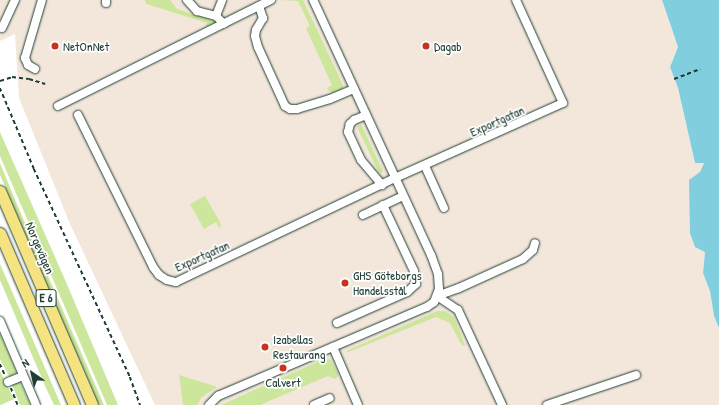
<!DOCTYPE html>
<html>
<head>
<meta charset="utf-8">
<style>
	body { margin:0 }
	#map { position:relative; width:719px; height:405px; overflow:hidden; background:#fff; font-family:"Patrick Hand",sans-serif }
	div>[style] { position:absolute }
	.built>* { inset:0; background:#f3e7db }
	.green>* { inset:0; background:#cce69c }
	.water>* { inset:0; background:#81cedf }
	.path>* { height:1.5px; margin-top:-0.75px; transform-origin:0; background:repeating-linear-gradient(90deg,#1f3d34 0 4px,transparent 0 7px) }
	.roads { filter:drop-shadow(0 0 1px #1f3d34) drop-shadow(0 0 1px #1f3d34) }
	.minor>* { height:8px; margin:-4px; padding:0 4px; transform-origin:4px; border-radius:4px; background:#fff }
	.highway>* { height:11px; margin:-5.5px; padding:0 5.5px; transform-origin:5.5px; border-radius:5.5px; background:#f5e382 }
	.dots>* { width:11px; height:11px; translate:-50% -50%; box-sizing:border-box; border:2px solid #fff; border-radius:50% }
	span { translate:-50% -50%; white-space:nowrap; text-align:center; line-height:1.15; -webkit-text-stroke:3.5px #fff; paint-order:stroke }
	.shield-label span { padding:1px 3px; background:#fff; border:1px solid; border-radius:3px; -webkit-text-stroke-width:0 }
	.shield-label { font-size:12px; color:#1f3d34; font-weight:700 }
	.poi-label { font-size:13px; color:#1f3d34 }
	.left { translate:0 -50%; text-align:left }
	.street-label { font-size:13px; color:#1f3d34 }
	.north { position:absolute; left:12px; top:353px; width:40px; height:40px; -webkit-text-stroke:3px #fff; paint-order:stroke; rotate:326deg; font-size:11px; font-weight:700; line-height:16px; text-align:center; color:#1f3d34 }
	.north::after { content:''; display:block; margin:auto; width:14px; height:18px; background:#1f3d34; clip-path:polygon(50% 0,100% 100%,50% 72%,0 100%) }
</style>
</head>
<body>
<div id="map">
	<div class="built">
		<i style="clip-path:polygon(0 0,662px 0,678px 47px,670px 67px,678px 88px,695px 163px,704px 163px,700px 172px,705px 252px,703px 273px,710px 291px,714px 316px,719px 328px,719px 405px,155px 405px,70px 224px,19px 98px,15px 34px,0 41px)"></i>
	</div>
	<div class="green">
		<i style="clip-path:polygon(145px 0,170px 0,177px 9px,218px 22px,208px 27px,206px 26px,207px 23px,153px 6px,146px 4px)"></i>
		<i style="clip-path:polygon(280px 0,303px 0,336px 70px,344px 88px,343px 89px,333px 93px,328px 90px,327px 88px,332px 85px,306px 28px,310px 26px,298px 1px)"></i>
		<i style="clip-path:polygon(361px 124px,383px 171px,381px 174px,378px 171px,357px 127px)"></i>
		<i style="clip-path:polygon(0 132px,66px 282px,118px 405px,107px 405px,0 156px)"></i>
		<i style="clip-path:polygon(0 163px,16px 202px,104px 405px,99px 405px,0 175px)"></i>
		<i style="clip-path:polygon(205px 196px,220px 222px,221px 226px,219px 228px,216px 222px,204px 229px,190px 204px)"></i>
		<i style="clip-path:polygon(0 264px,4px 273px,61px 405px,54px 405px,46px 388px,0 280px)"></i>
		<i style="clip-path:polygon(437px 311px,445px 311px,454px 317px,465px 345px,463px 346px,460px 342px,450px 323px,436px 317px,346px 353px,348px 350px)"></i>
		<i style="clip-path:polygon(0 333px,17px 373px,10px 378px,0 359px)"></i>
		<i style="clip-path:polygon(326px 358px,331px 360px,338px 373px,338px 376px,335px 379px,328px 376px,260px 405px,221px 405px)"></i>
		<i style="clip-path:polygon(0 371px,14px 399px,1px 405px,0 405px)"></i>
		<i style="clip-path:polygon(179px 375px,211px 385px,217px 387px,202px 397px,197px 405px,183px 405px)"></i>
		<i style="clip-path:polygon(17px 381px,20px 382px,31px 405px,20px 405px,12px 385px)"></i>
	</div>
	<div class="water">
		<i style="clip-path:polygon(662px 0,719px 0,719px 328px,714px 316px,710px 291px,703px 273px,705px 252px,695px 247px,690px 233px,689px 180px,700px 172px,704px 163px,695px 163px,678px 88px,670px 67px,678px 47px)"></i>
	</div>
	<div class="path">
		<i style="left:674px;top:79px;width:28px;rotate:-21deg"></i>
		<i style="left:0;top:81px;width:13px;rotate:-18deg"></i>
		<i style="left:12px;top:77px;width:17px;rotate:7deg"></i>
		<i style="left:29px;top:79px;width:17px;rotate:17deg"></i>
		<i style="left:0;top:88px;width:88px;rotate:67.2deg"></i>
		<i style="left:34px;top:169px;width:229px;rotate:65.2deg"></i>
		<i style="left:130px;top:377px;width:30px;rotate:70deg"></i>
		<i style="left:0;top:364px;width:12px;rotate:66deg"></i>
		<i style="left:11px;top:388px;width:18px;rotate:68deg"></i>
	</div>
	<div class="roads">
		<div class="minor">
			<i style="left:106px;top:0;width:3px;rotate:90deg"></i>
			<i style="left:187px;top:0;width:15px;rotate:48deg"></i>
			<i style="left:197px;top:11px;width:20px;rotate:15deg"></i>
			<i style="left:216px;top:16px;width:11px;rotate:45deg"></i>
			<i style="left:259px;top:6px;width:13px;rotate:72deg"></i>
			<i style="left:263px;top:18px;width:14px;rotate:120deg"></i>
			<i style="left:256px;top:30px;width:6px;rotate:99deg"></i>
			<i style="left:255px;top:36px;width:11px;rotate:75deg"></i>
			<i style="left:258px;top:47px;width:65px;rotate:65.4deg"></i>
			<i style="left:285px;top:106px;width:6px;rotate:31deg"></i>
			<i style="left:290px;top:109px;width:7px"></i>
			<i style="left:297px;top:109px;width:34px;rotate:-17deg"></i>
			<i style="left:330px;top:99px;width:26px;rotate:-23deg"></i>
			<i style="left:216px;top:16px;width:17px;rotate:-69deg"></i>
			<i style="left:2px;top:28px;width:31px;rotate:-65deg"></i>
			<i style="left:35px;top:69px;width:8px;rotate:-150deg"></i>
			<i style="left:28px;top:65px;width:8px;rotate:-113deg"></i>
			<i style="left:25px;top:58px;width:60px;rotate:-73.7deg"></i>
			<i style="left:58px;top:106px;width:238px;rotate:-26.5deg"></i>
			<i style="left:78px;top:115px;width:169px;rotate:63.7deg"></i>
			<i style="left:153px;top:267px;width:10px;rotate:53deg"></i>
			<i style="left:159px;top:275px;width:9px;rotate:32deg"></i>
			<i style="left:167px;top:280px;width:9px;rotate:13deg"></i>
			<i style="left:176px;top:282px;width:242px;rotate:-25.4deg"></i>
			<i style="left:395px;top:178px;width:184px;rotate:-24.1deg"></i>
			<i style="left:563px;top:103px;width:113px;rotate:-114.5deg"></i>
			<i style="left:366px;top:115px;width:13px;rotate:157deg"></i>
			<i style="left:354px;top:120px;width:6px;rotate:135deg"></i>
			<i style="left:350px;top:124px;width:8px;rotate:104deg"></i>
			<i style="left:348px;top:132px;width:31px;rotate:65deg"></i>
			<i style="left:361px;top:160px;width:33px;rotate:50deg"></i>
			<i style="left:425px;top:166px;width:46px;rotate:65.7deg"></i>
			<i style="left:363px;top:215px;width:44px;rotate:-25.4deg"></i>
			<i style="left:437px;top:296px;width:25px;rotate:34deg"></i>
			<i style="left:458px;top:310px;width:105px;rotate:65.1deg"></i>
			<i style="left:437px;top:296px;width:23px;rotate:-20deg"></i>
			<i style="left:459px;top:288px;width:70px;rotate:-24.4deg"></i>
			<i style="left:523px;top:259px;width:13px;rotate:-42deg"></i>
			<i style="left:533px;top:250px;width:7px;rotate:-74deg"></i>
			<i style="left:0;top:321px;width:91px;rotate:66.8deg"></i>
			<i style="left:337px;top:323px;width:77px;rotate:-23.9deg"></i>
			<i style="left:407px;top:292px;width:12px;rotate:-42deg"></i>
			<i style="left:416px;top:284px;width:13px;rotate:-99deg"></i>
			<i style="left:414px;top:271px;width:73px;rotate:-115.2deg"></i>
			<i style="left:333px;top:347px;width:63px;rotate:66.7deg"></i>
			<i style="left:8px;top:382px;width:16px;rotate:-22deg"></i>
			<i style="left:209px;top:405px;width:13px;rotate:-45deg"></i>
			<i style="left:218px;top:396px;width:227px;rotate:-23.1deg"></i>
			<i style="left:427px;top:307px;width:9px;rotate:-36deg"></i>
			<i style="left:434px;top:302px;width:14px;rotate:-69deg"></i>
			<i style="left:439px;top:289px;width:15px;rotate:-94deg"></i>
			<i style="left:438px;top:274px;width:20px;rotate:-110deg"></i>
			<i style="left:431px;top:255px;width:281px;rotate:-114.8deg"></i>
			<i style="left:314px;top:405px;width:17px;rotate:-24deg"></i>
			<i style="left:547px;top:405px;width:94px;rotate:-18.6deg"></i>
		</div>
		<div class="highway">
			<i style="left:0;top:191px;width:233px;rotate:66.7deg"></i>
			<i style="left:0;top:233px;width:187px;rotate:66.7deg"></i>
		</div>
	</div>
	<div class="dots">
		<i style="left:55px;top:46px;background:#c8321e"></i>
		<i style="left:426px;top:46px;background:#c8321e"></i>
		<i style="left:345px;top:283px;background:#c8321e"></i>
		<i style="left:265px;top:347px;background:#c8321e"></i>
		<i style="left:283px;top:368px;background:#c8321e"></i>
	</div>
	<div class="shield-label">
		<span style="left:46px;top:298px">E 6</span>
	</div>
	<div class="poi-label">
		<span class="left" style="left:63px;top:46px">NetOnNet</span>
		<span class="left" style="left:434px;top:46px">Dagab</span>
		<span class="left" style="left:353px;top:283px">GHS Göteborgs<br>Handelsstål</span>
		<span class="left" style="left:273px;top:347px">Izabellas<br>Restaurang</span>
		<span style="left:283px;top:382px">Calvert</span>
	</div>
	<div class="street-label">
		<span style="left:497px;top:121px;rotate:-24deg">Exportgatan</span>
		<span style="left:40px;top:248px;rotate:67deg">Norgevägen</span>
		<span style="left:202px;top:256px;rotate:-24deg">Exportgatan</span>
	</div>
	<div class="north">N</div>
</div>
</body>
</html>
